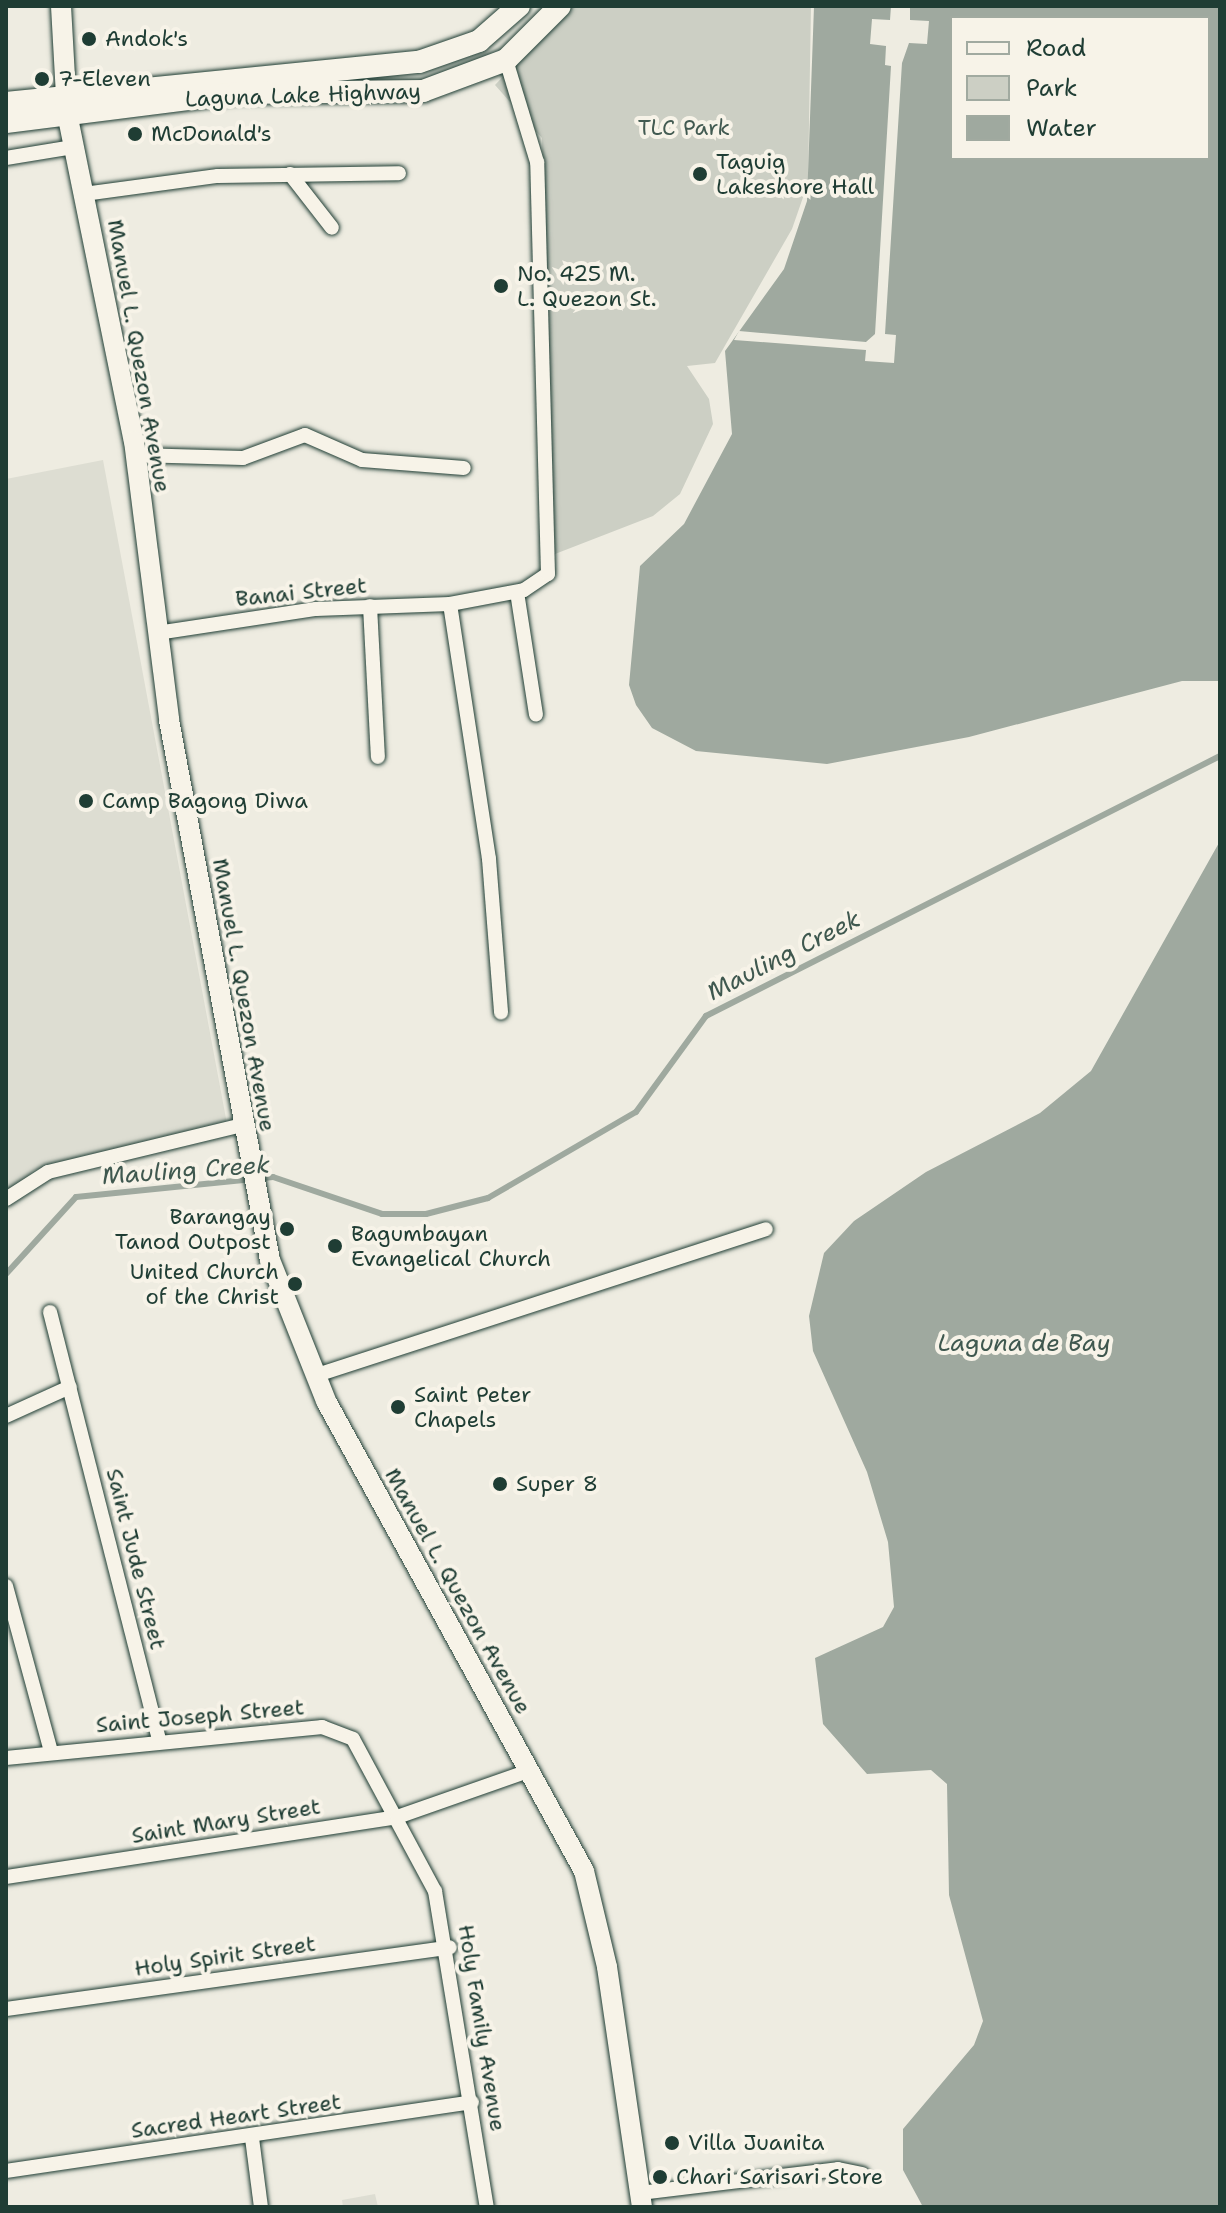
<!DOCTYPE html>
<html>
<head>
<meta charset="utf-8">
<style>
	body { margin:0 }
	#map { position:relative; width:1226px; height:2213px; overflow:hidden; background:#eeece1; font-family:"Shantell Sans",sans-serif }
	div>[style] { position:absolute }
	.built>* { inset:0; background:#ddddd2 }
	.green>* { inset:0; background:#cccfc4 }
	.water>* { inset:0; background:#9fa99f }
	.pier>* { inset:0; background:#eeece1 }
	.stream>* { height:6px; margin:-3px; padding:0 3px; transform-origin:3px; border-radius:3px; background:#9fa99f }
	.roads { filter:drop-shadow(0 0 2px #1f3d34) drop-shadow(0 0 2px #1f3d34) }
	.minor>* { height:14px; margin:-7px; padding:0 7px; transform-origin:7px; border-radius:7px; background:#f7f3e8 }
	.secondary>* { height:20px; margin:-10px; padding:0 10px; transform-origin:10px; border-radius:10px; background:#f7f3e8 }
	.primary>* { height:22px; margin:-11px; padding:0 11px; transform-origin:11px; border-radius:11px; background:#f7f3e8 }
	.dots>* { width:22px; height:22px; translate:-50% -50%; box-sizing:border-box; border:4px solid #f7f3e8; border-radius:50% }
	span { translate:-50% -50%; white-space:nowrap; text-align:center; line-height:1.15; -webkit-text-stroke:8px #f7f3e8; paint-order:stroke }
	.poi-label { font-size:22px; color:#1f3d34 }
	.left { translate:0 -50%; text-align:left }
	.right { translate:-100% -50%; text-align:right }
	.street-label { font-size:22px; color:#1f3d34 }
	.park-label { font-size:22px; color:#425a51 }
	.water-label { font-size:24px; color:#3f584f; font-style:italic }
	.frame { position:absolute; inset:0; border:8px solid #1f3d34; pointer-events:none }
	.legend { position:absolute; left:950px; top:16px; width:260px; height:144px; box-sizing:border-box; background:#f7f3e8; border:2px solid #a1aaa0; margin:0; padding:10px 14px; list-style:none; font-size:24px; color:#1f3d34 }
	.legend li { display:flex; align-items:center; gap:16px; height:40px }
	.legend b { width:40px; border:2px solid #a1aaa0 }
</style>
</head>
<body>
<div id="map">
	<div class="built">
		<i style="clip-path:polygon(103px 460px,227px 1124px,34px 1170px,6px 1196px,6px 479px)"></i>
		<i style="clip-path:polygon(375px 2194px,378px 2207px,343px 2207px,342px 2200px)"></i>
	</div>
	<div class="green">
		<i style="clip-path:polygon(570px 6px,811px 6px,808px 183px,792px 229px,715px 363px,687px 366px,709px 399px,713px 424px,680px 494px,653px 516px,555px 554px,542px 138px,495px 85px)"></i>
	</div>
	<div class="water">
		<i style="clip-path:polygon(evenodd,814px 6px,1220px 6px,1220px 681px,1182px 681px,969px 737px,827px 764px,696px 751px,652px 728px,636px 705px,629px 685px,640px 566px,684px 524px,732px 434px,725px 351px,784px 269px,807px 201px,814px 6px,952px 18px,1208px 18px,1208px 158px,952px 158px,952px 18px)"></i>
		<i style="clip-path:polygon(1220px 841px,1220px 2207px,923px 2207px,903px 2170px,903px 2129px,974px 2045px,983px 2021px,949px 1895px,947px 1784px,931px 1770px,867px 1774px,823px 1724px,815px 1658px,883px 1627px,894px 1607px,888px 1542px,867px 1472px,813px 1351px,809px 1316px,824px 1253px,854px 1221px,926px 1172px,1040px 1113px,1091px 1071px)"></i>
	</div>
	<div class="pier">
		<i style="clip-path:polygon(891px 6px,910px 6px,910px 20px,929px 21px,927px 44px,909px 43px,902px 63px,885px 334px,896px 335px,894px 363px,865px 361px,866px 350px,734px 340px,739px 331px,866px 342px,875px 334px,891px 66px,885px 65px,886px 46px,870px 44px,872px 19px,890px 20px)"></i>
	</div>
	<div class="stream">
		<i style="left:6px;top:1274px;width:104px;rotate:-47.7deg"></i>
		<i style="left:76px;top:1197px;width:198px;rotate:-5.8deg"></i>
		<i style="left:273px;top:1177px;width:115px;rotate:18.7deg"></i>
		<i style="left:382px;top:1214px;width:44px"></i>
		<i style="left:426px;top:1214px;width:64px;rotate:-14.5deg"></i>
		<i style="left:488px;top:1198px;width:171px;rotate:-30.2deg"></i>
		<i style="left:636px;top:1112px;width:119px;rotate:-53.9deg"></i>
		<i style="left:706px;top:1016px;width:576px;rotate:-26.83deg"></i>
	</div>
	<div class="roads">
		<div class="minor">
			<i style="left:6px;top:158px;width:68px;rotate:-9.3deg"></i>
			<i style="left:290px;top:174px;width:68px;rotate:52.1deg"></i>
			<i style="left:84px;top:194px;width:135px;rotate:-7.7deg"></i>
			<i style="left:218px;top:176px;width:181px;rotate:-0.9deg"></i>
			<i style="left:136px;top:455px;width:107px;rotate:1.6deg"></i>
			<i style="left:243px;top:458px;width:66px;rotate:-20.4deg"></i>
			<i style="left:305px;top:435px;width:62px;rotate:23.7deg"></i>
			<i style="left:362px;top:460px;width:102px;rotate:4.5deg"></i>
			<i style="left:517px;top:592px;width:124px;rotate:81.2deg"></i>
			<i style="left:450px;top:604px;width:258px;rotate:81.3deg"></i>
			<i style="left:489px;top:859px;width:154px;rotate:85.5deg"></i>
			<i style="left:370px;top:606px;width:151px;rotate:87deg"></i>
			<i style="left:157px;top:633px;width:161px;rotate:-8.6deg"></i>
			<i style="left:316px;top:609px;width:134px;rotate:-2.1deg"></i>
			<i style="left:450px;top:604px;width:75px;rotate:-10.7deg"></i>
			<i style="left:524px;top:590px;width:29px;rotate:-34deg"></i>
			<i style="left:548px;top:574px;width:412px;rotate:-91.5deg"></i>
			<i style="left:537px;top:162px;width:107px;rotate:-106.9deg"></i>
			<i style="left:6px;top:1199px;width:50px;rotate:-32.7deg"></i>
			<i style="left:48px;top:1172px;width:201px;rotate:-13.6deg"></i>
			<i style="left:50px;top:1312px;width:443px;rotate:75.7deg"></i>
			<i style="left:314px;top:1376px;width:475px;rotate:-18deg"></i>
			<i style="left:6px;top:1416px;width:70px;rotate:-24.4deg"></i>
			<i style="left:6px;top:1586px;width:172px;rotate:74.8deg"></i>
			<i style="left:6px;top:1758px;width:318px;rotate:-5.6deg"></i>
			<i style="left:322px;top:1727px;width:33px;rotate:21deg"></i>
			<i style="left:353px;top:1739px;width:173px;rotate:61.7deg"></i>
			<i style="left:435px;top:1891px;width:320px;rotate:80.7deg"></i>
			<i style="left:6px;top:1877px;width:396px;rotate:-8.7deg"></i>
			<i style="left:397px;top:1817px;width:142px;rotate:-19.3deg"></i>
			<i style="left:6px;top:2009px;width:448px;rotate:-7.9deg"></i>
			<i style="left:252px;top:2138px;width:70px;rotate:82.6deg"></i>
			<i style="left:6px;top:2171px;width:471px;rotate:-8.4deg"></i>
			<i style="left:640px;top:2193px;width:199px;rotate:-6.9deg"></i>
			<i style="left:838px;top:2169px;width:25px;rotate:12deg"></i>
		</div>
		<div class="secondary">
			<i style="left:61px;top:6px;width:107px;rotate:86.8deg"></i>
			<i style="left:67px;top:113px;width:335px;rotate:78.5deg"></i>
			<i style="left:134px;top:441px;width:281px;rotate:82.8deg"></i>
			<i style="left:169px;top:720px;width:549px;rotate:79.41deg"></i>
			<i style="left:270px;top:1260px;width:152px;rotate:68.3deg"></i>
			<i style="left:326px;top:1401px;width:536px;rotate:61.24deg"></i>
			<i style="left:584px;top:1871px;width:99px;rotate:76.5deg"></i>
			<i style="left:607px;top:1967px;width:243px;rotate:81.7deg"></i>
		</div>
		<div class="primary">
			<i style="left:6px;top:103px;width:415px;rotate:-5.7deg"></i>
			<i style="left:419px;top:62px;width:64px;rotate:-19.3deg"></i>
			<i style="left:479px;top:41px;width:53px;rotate:-41.2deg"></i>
			<i style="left:6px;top:122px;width:233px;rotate:-7.2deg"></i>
			<i style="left:237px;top:93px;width:186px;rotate:-0.6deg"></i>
			<i style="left:423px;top:91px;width:89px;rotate:-20.5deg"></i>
			<i style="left:506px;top:60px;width:76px;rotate:-45deg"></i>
		</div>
	</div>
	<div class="dots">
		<i style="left:89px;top:39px;background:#1f3d34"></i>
		<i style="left:42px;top:79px;background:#1f3d34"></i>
		<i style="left:135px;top:134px;background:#1f3d34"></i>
		<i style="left:700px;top:174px;background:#1f3d34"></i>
		<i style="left:501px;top:286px;background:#1f3d34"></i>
		<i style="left:86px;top:801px;background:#1f3d34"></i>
		<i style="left:287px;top:1229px;background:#1f3d34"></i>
		<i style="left:335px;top:1246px;background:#1f3d34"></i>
		<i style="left:295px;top:1284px;background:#1f3d34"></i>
		<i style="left:398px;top:1407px;background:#1f3d34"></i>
		<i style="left:500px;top:1484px;background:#1f3d34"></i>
		<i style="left:672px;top:2143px;background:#1f3d34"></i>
		<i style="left:660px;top:2177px;background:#1f3d34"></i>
	</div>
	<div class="poi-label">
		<span class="left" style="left:105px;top:39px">Andok's</span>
		<span class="left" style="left:58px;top:79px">7-Eleven</span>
		<span class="left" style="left:151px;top:134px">McDonald's</span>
		<span class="left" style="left:716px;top:174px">Taguig<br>Lakeshore Hall</span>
		<span class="left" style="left:517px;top:286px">No. 425 M.<br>L. Quezon St.</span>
		<span class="left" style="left:102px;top:801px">Camp Bagong Diwa</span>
		<span class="right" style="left:271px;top:1229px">Barangay<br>Tanod Outpost</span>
		<span class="left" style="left:351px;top:1246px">Bagumbayan<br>Evangelical Church</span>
		<span class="right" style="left:279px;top:1284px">United Church<br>of the Christ</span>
		<span class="left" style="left:414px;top:1407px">Saint Peter<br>Chapels</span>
		<span class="left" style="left:516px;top:1484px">Super 8</span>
		<span class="left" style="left:688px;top:2143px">Villa Juanita</span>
		<span class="left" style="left:676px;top:2177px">Chari Sarisari Store</span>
	</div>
	<div class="street-label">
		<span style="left:303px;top:95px;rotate:-2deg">Laguna Lake Highway</span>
		<span style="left:139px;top:356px;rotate:80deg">Manuel L. Quezon Avenue</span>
		<span style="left:301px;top:592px;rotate:-6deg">Banai Street</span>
		<span style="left:244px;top:995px;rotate:80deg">Manuel L. Quezon Avenue</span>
		<span style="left:136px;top:1559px;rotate:76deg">Saint Jude Street</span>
		<span style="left:458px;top:1591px;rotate:61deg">Manuel L. Quezon Avenue</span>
		<span style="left:200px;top:1716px;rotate:-5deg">Saint Joseph Street</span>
		<span style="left:226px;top:1821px;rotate:-9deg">Saint Mary Street</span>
		<span style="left:225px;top:1956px;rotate:-8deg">Holy Spirit Street</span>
		<span style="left:482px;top:2028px;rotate:81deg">Holy Family Avenue</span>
		<span style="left:236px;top:2116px;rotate:-8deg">Sacred Heart Street</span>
	</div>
	<div class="park-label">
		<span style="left:684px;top:128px">TLC Park</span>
	</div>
	<div class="water-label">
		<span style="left:784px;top:956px;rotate:-27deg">Mauling Creek</span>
		<span style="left:186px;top:1171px;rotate:-4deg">Mauling Creek</span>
		<span style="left:1024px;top:1344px">Laguna de Bay</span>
	</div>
	<div class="frame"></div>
	<ul class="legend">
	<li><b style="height:10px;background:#f7f3e8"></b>Road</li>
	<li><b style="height:22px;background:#cccfc4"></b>Park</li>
	<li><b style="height:22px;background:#9fa99f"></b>Water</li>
	</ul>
</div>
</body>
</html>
